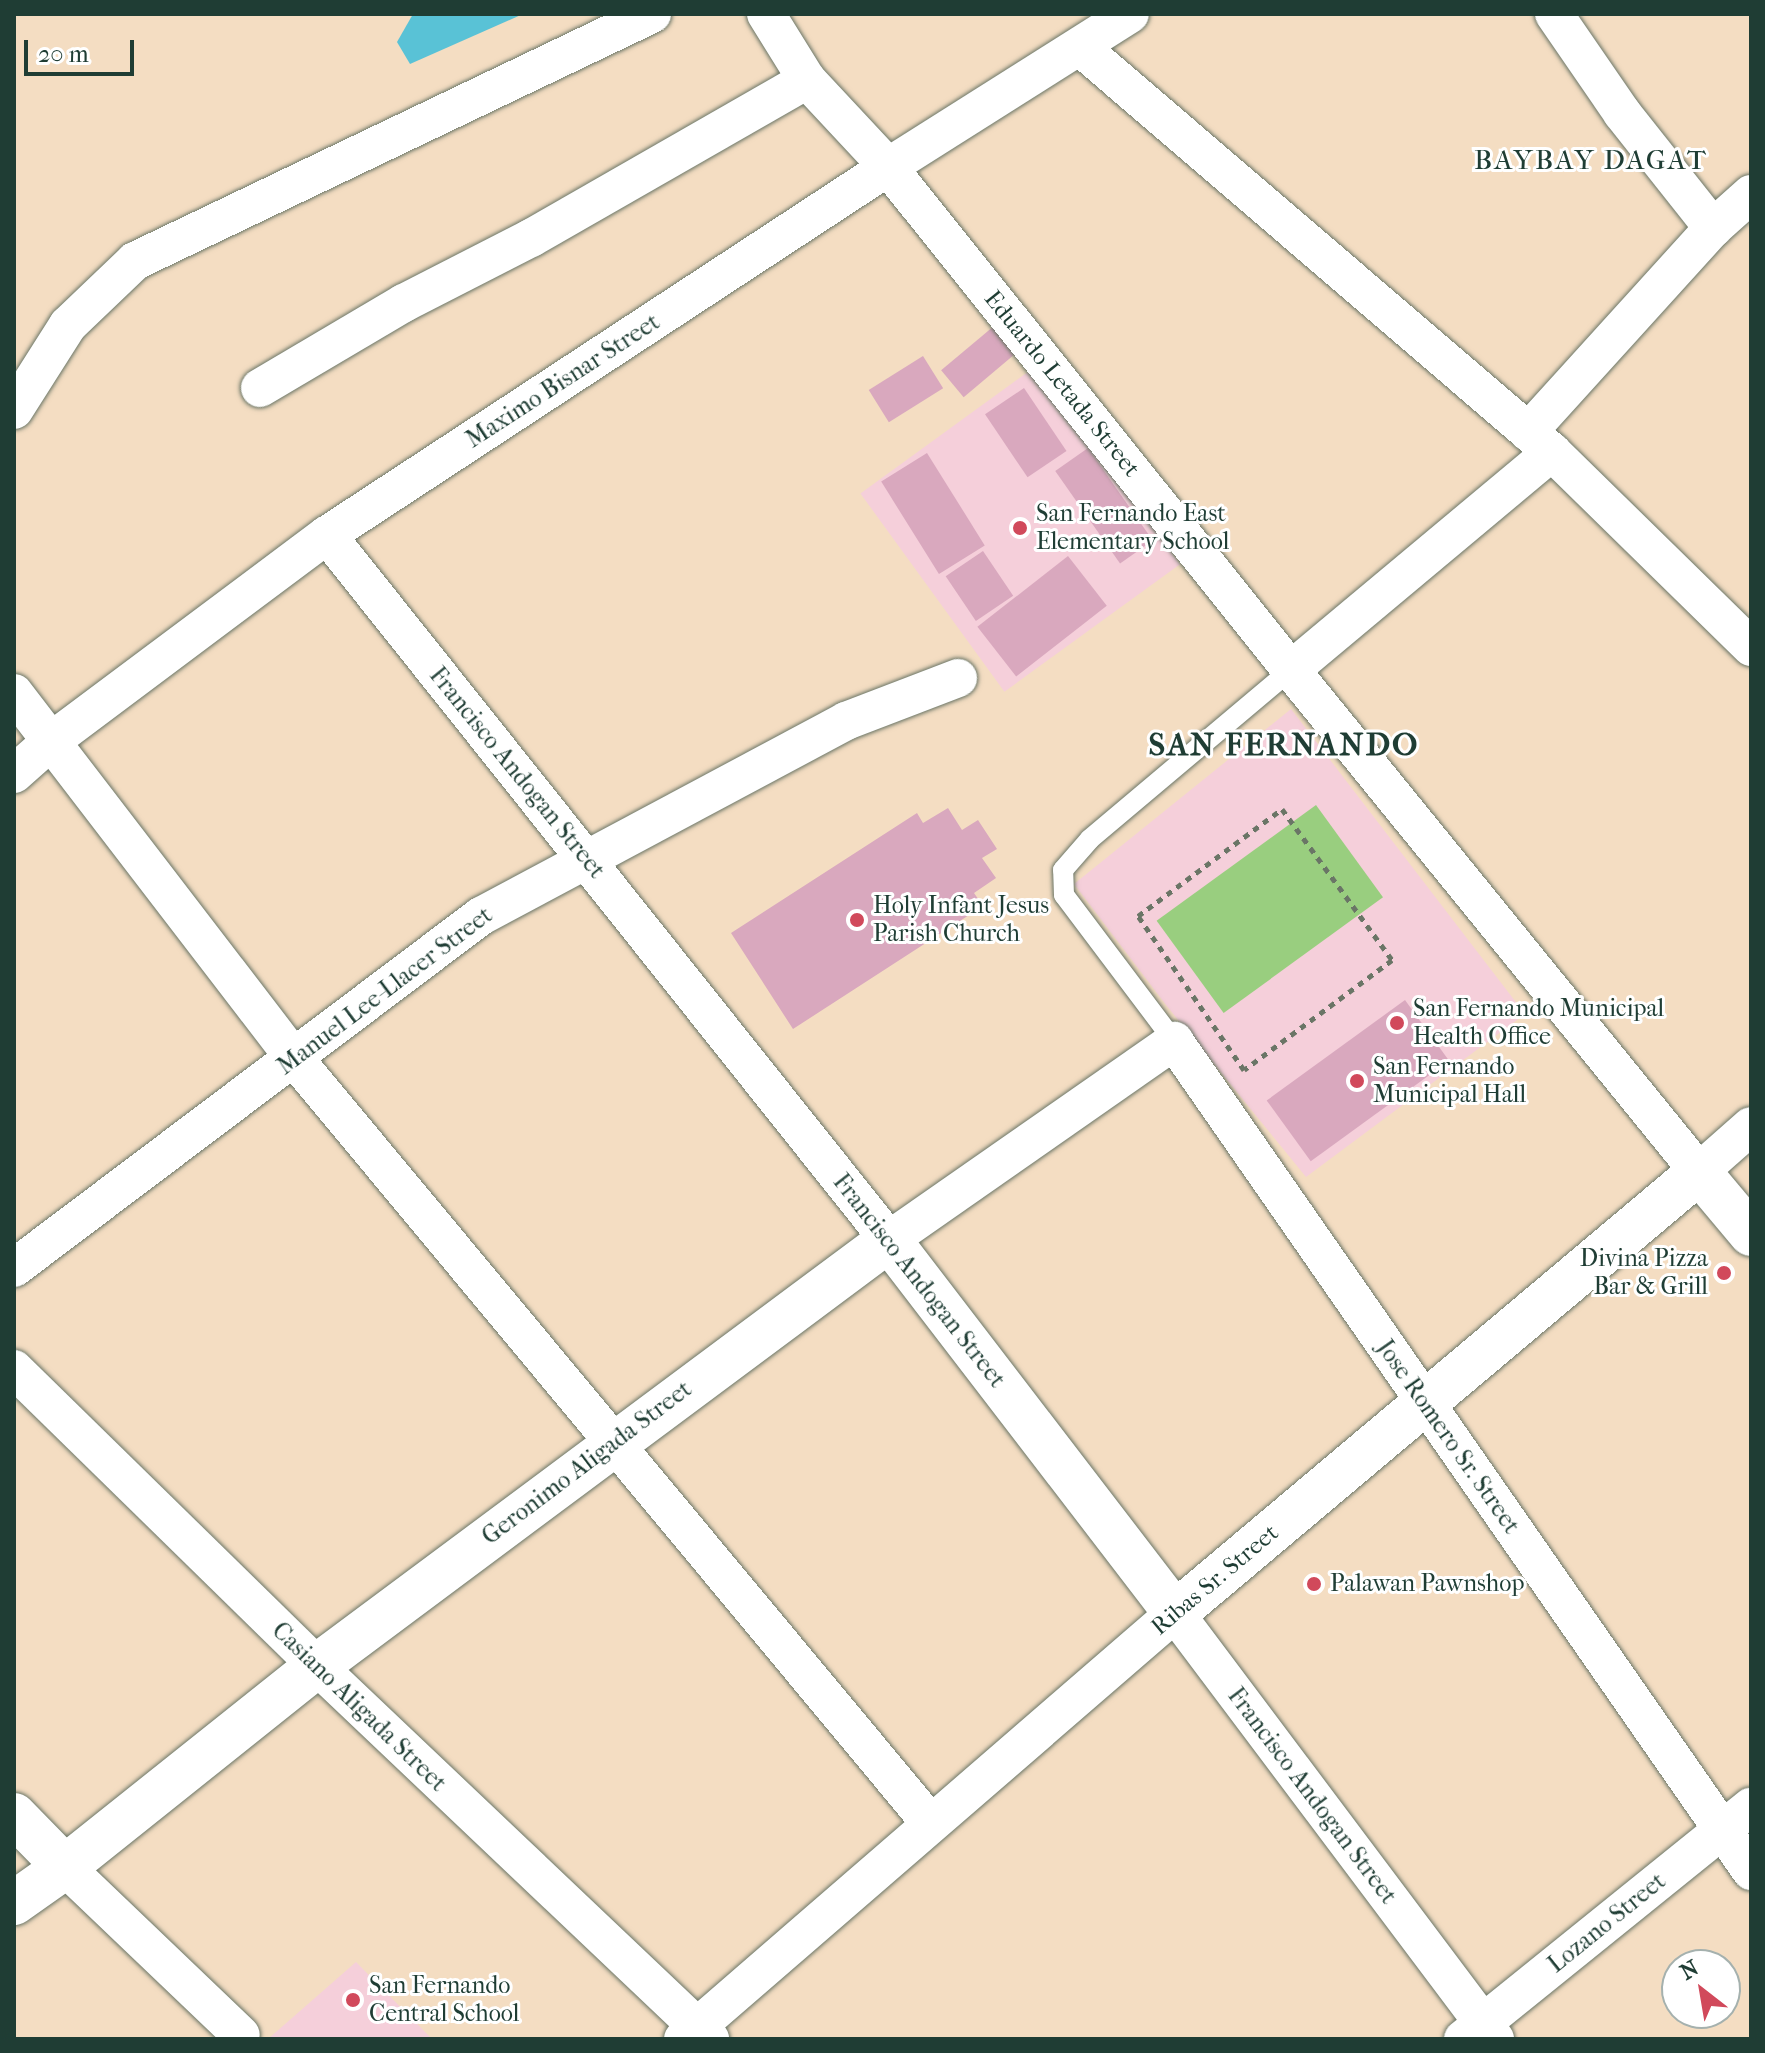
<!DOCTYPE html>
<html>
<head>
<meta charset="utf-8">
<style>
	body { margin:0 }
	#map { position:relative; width:1765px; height:2053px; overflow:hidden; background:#f4ddc2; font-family:"IM FELL French Canon",serif }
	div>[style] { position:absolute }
	.built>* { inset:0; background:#f5cfda; transform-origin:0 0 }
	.green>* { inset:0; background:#99ce7f; transform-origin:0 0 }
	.water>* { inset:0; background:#59c2d6 }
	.building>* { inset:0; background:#d9a8be; transform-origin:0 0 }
	.path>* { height:5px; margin-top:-2.5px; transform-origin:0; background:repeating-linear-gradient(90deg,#6a7566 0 6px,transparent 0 12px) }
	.roads { filter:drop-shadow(0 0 2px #6a7566) drop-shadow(0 0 2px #6a7566) }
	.service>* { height:20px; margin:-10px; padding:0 10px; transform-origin:10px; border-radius:10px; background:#fff }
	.minor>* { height:38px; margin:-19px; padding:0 19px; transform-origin:19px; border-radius:19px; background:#fff }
	.tertiary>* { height:44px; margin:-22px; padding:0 22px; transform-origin:22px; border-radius:22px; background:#fff }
	.secondary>* { height:44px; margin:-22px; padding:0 22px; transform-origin:22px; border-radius:22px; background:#fff }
	.dots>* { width:22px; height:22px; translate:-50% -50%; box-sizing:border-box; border:4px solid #fff; border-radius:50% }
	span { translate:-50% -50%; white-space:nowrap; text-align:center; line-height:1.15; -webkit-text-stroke:6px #fff; paint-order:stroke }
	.street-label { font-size:24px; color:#1f3d34 }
	.poi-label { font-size:24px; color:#1f3d34 }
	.left { translate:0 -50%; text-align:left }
	.right { translate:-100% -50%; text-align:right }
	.quarter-label { font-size:28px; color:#1f3d34; letter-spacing:2px }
	.district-label { font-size:32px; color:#1f3d34; font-weight:700; letter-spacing:2px }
	.frame { position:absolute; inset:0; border:16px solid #1f3d34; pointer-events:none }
	.north { position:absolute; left:1661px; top:1949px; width:80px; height:80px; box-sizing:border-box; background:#fff; border:2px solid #a5b1ae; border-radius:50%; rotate:329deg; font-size:22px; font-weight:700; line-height:32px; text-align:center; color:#1f3d34 }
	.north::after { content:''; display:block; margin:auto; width:28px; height:36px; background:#d1495b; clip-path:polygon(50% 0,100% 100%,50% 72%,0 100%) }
	.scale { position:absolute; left:24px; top:40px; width:110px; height:36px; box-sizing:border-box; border:4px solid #1f3d34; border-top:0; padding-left:10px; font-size:24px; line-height:28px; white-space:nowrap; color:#1f3d34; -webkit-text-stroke:6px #fff; paint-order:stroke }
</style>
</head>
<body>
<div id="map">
	<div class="built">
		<i style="left:1036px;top:366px;width:245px;height:217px;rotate:54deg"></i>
		<i style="clip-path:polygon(1291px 709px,1525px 1014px,1306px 1177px,1166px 1005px,1074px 884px)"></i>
		<i style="clip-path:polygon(356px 1962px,432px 2039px,268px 2039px)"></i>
	</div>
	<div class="green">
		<i style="left:1316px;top:805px;width:114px;height:197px;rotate:54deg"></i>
	</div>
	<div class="water">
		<i style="clip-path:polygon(413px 14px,523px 14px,410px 64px,397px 42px)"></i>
	</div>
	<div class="building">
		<i style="left:994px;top:326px;width:35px;height:69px;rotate:50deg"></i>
		<i style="left:923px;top:356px;width:38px;height:64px;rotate:58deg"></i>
		<i style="left:1024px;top:388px;width:76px;height:47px;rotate:56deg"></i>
		<i style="left:1088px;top:448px;width:113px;height:40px;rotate:55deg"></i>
		<i style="left:927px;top:453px;width:109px;height:54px;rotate:58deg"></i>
		<i style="left:983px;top:551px;width:54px;height:45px;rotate:56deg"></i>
		<i style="left:1068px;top:556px;width:63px;height:115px;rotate:52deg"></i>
		<i style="clip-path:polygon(948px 808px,962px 830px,978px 820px,997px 849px,982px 858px,996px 878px,974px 893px,983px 906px,793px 1029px,731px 933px,917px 813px,923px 823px)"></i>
		<i style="left:1405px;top:1000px;width:75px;height:171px;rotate:54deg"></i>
	</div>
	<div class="path">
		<i style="left:1282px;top:809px;width:187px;rotate:53.9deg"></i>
		<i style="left:1392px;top:960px;width:184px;rotate:143.4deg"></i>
		<i style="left:1244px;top:1070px;width:187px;rotate:-124.5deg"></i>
		<i style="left:1138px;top:916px;width:179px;rotate:-36.6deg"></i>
	</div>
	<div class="roads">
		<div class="service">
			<i style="left:1174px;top:1041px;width:183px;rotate:-127deg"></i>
			<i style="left:1064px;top:895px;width:25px;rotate:-92deg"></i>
			<i style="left:1063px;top:870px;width:41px;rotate:-48.9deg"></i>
			<i style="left:1090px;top:839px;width:263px;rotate:-40.1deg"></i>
		</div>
		<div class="minor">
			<i style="left:766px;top:14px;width:78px;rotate:58.2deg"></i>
			<i style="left:807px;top:80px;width:119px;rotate:47deg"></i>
			<i style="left:888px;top:167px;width:645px;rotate:51.3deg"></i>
			<i style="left:1291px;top:670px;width:647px;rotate:50.9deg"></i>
			<i style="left:1699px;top:1172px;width:69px;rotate:-41.5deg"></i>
			<i style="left:1554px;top:14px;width:120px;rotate:55.5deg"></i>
			<i style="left:1622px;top:113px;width:147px;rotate:51.6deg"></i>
			<i style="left:1080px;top:47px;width:622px;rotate:40.63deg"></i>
			<i style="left:1552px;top:452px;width:279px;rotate:44.4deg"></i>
			<i style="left:260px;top:388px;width:167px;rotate:-30.6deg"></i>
			<i style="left:404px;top:303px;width:143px;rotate:-27.1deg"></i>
			<i style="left:531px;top:238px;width:318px;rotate:-29.8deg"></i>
			<i style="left:14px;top:410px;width:101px;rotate:-57.6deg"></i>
			<i style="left:68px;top:325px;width:93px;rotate:-43.7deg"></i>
			<i style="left:135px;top:261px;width:573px;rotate:-25.54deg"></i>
			<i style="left:1528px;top:432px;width:275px;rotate:-47.8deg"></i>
			<i style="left:1713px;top:228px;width:51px;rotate:-41.8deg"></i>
			<i style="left:327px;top:535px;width:902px;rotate:51.44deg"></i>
			<i style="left:889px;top:1240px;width:348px;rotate:-34.9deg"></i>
			<i style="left:1174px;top:1041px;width:1011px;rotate:55.19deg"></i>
			<i style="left:1291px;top:670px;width:340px;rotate:-39.9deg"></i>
			<i style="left:14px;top:693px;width:460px;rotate:52.5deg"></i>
			<i style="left:294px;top:1058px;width:996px;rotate:50.25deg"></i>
			<i style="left:14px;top:774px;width:48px;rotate:-41.6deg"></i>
			<i style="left:50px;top:742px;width:346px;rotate:-36.8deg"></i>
			<i style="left:327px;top:535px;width:671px;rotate:-33.26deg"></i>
			<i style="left:888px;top:167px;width:286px;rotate:-32.3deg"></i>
			<i style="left:14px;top:1268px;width:585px;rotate:-37.01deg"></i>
			<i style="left:481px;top:916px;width:414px;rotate:-28.1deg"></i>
			<i style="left:846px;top:721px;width:120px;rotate:-21deg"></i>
			<i style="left:14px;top:1369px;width:424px;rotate:44.4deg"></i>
			<i style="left:317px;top:1666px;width:542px;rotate:43.5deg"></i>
			<i style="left:65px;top:1867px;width:243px;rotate:43.7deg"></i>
			<i style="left:683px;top:2039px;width:651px;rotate:-40.89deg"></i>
			<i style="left:1175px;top:1613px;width:533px;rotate:53.09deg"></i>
			<i style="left:1463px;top:2039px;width:370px;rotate:-38.9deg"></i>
		</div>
		<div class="tertiary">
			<i style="left:14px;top:1903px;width:62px;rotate:-35.2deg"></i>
		</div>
		<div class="secondary">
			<i style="left:14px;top:1815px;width:73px;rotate:45.6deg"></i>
			<i style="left:65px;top:1867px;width:322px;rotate:-38.6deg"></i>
			<i style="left:317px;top:1666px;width:713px;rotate:-36.68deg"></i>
			<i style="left:889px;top:1240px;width:470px;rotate:52.5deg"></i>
			<i style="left:1175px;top:1613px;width:685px;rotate:-40.08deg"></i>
			<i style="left:1699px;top:1172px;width:81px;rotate:50deg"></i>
		</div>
	</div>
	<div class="dots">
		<i style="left:1020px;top:528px;background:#d1495b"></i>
		<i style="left:857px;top:920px;background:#d1495b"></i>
		<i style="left:1397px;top:1023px;background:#d1495b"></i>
		<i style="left:1357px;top:1081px;background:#d1495b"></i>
		<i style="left:1724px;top:1273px;background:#d1495b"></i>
		<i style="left:1314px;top:1584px;background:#d1495b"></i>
		<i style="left:353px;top:2000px;background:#d1495b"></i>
	</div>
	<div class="street-label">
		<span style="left:563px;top:381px;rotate:-33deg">Maximo Bisnar Street</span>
		<span style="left:1062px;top:384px;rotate:51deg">Eduardo Letada Street</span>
		<span style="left:517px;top:773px;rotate:51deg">Francisco Andogan Street</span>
		<span style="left:385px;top:991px;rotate:-37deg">Manuel Lee-Llacer Street</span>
		<span style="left:919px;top:1281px;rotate:52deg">Francisco Andogan Street</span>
		<span style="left:1448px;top:1437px;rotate:55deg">Jose Romero Sr. Street</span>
		<span style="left:587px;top:1463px;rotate:-37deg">Geronimo Aligada Street</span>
		<span style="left:1215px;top:1580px;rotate:-40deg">Ribas Sr. Street</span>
		<span style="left:359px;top:1707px;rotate:44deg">Casiano Aligada Street</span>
		<span style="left:1312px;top:1796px;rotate:53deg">Francisco Andogan Street</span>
		<span style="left:1607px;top:1923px;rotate:-39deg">Lozano Street</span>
	</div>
	<div class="poi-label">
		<span class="left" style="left:1036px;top:528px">San Fernando East<br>Elementary School</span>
		<span class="left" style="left:873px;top:920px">Holy Infant Jesus<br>Parish Church</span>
		<span class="left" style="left:1413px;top:1023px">San Fernando Municipal<br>Health Office</span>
		<span class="left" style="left:1373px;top:1081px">San Fernando<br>Municipal Hall</span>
		<span class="right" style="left:1708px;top:1273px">Divina Pizza<br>Bar &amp; Grill</span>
		<span class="left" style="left:1330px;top:1584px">Palawan Pawnshop</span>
		<span class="left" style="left:369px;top:2000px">San Fernando<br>Central School</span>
	</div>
	<div class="quarter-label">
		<span style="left:1591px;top:160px">BAYBAY DAGAT</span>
	</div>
	<div class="district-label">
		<span style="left:1284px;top:745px">SAN FERNANDO</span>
	</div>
	<div class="frame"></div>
	<div class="north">N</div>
	<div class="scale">20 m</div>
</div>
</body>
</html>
